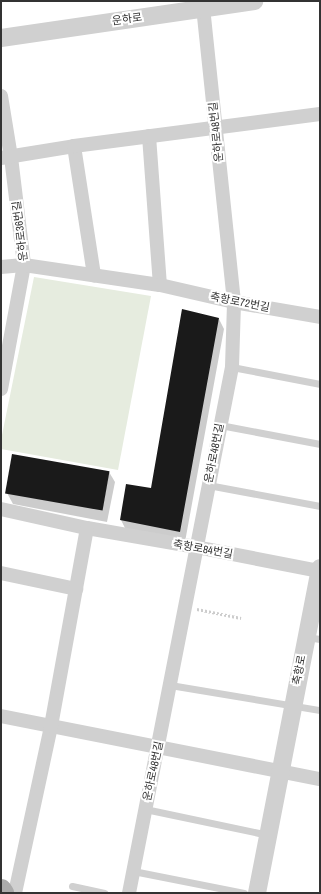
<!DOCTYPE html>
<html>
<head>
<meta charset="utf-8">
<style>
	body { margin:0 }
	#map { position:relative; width:321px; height:894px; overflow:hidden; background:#fff; font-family:"Archivo Narrow","Noto Sans KR",sans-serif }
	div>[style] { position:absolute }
	.green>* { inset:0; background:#e6ecdf }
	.shadow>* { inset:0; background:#0003 }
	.building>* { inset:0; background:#1a1a1a; transform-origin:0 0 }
	.path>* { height:2.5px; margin-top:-1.25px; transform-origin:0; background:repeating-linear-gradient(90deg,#cdcdcd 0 2px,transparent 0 4px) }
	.service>* { height:7px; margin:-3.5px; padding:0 3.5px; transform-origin:3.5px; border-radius:3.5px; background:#d0d0d0 }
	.minor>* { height:14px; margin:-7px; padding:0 7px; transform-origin:7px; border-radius:7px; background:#d0d0d0 }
	.tertiary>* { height:18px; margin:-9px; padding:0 9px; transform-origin:9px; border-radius:9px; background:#d0d0d0 }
	.primary>* { height:22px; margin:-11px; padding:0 11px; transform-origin:11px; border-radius:11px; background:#ababab }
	span { translate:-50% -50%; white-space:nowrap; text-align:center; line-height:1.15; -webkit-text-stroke:4px #fff; paint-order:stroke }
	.street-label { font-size:11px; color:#333 }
	.frame { position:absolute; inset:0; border:2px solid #333; pointer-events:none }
</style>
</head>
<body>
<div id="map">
	<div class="green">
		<i style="clip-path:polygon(34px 277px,151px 296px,118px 470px,1px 449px,1px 440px)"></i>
	</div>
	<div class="shadow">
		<i style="clip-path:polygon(219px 319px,224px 329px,185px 542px,126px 530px,121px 520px,127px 485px,152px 489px)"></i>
		<i style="clip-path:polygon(109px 472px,115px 482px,107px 522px,13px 504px,7px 493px)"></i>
	</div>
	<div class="building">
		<i style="clip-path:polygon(182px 309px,219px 318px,180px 532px,120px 520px,126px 484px,151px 488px)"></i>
		<i style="left:12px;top:454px;width:99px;height:40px;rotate:10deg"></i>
	</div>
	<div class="path">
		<i style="left:197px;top:609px;width:45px;rotate:11.6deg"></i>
	</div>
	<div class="service">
		<i style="left:232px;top:367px;width:90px;rotate:10.9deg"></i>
		<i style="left:220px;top:425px;width:102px;rotate:10.8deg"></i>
		<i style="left:208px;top:485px;width:114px;rotate:10.6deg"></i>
		<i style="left:306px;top:637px;width:14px;rotate:8deg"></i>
		<i style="left:170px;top:685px;width:152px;rotate:9.5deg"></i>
		<i style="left:145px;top:809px;width:126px;rotate:11.9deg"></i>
		<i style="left:133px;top:871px;width:113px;rotate:11.2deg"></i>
		<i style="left:72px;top:886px;width:33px;rotate:12deg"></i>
	</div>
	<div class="minor">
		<i style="left:1px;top:96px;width:62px;rotate:80.7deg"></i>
		<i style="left:11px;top:157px;width:109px;rotate:83.1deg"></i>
		<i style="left:24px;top:265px;width:126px;rotate:100.5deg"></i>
		<i style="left:149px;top:136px;width:149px;rotate:85.8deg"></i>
		<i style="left:74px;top:146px;width:131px;rotate:81.2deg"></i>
		<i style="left:1px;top:158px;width:74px;rotate:-9.3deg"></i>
		<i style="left:74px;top:146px;width:248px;rotate:-7.4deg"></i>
		<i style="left:1px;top:267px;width:23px;rotate:-5deg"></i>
		<i style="left:24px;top:265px;width:137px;rotate:8.4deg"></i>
		<i style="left:160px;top:285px;width:76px;rotate:12.9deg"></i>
		<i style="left:234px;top:302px;width:87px;rotate:9.9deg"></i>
		<i style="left:1px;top:509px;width:88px;rotate:12.5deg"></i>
		<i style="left:87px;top:528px;width:111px;rotate:9.9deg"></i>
		<i style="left:196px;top:547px;width:126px;rotate:11deg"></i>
		<i style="left:1px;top:573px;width:77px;rotate:12deg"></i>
		<i style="left:1px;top:716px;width:325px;rotate:11.2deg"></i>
		<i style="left:15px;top:893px;width:171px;rotate:-77.8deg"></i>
		<i style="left:51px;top:726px;width:201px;rotate:-79.7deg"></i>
		<i style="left:129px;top:893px;width:536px;rotate:-78.92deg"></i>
		<i style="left:232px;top:367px;width:65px;rotate:-88.2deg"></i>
		<i style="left:234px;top:302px;width:295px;rotate:-96deg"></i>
	</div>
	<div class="tertiary">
		<i style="left:1px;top:38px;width:256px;rotate:-8.3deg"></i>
		<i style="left:257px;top:893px;width:331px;rotate:-79deg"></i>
	</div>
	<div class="primary">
		<i style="left:1px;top:890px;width:4px;rotate:56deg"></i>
	</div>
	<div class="street-label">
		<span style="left:127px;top:19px;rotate:-8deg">운하로</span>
		<span style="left:216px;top:132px;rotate:-96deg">운하로48번길</span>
		<span style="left:20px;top:231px;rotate:-97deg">운하로36번길</span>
		<span style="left:240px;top:302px;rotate:11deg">축항로72번길</span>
		<span style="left:214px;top:453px;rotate:-79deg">운하로48번길</span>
		<span style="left:203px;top:549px;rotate:10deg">축항로84번길</span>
		<span style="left:299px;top:670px;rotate:-79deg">축항로</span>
		<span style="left:153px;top:771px;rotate:-78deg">운하로48번길</span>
	</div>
	<div class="frame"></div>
</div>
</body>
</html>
